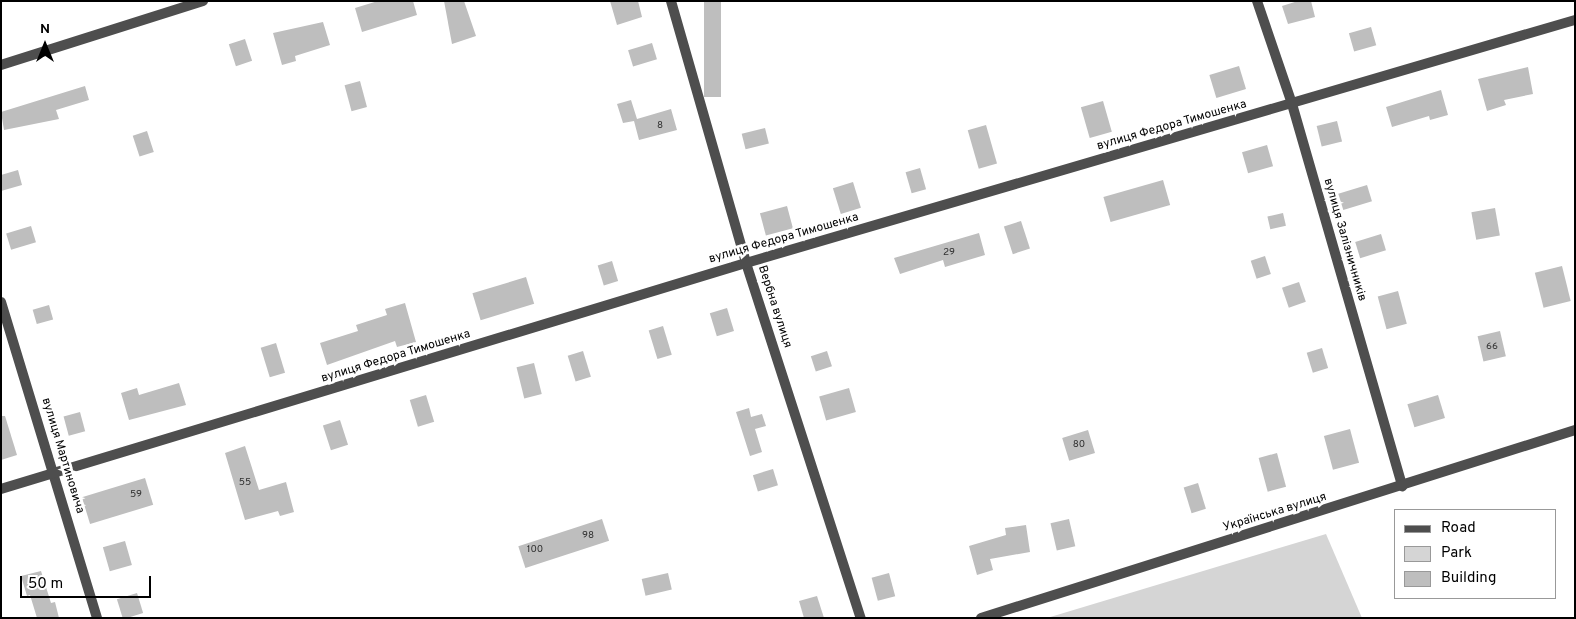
<!DOCTYPE html>
<html>
<head>
<meta charset="utf-8">
<style>
	body { margin:0 }
	#map { position:relative; width:1576px; height:619px; overflow:hidden; background:#fff; font-family:Overpass,sans-serif }
	div>[style] { position:absolute }
	.green>* { inset:0; background:#d5d5d5 }
	.building>* { inset:0; background:#bebebe; transform-origin:0 0 }
	.minor>* { height:10px; margin:-5px; padding:0 5px; transform-origin:5px; border-radius:5px; background:#4e4e4e }
	span { translate:-50% -50%; white-space:nowrap; text-align:center; line-height:1.15; -webkit-text-stroke:5px #fff; paint-order:stroke }
	.number-label { font-size:10px; color:#303030 }
	.number-label span { -webkit-text-stroke-width:0 }
	.street-label { font-size:12px; color:#000 }
	.frame { position:absolute; inset:0; border:2px solid #000; pointer-events:none }
	.legend { position:absolute; left:1394px; top:509px; width:162px; height:90px; box-sizing:border-box; background:#fff; border:1px solid #999; margin:0; padding:6px 9px; list-style:none; font-size:15px; color:#000 }
	.legend li { display:flex; align-items:center; gap:10px; height:25px }
	.legend b { width:25px; border:1px solid #999 }
	.north { position:absolute; left:20px; top:20px; width:50px; height:50px; -webkit-text-stroke:4px #fff; paint-order:stroke; rotate:0deg; font-size:14px; font-weight:700; line-height:20px; text-align:center; color:#000 }
	.north::after { content:''; display:block; margin:auto; width:18px; height:22px; background:#000; clip-path:polygon(50% 0,100% 100%,50% 72%,0 100%) }
	.scale { position:absolute; left:20px; top:576px; width:131px; height:22px; box-sizing:border-box; border:2px solid #000; border-top:0; padding-left:6px; font-size:15px; line-height:18px; white-space:nowrap; color:#000; -webkit-text-stroke:4px #fff; paint-order:stroke }
</style>
</head>
<body>
<div id="map">
	<div class="green">
		<i style="clip-path:polygon(1326px 534px,1362px 618px,1047px 618px)"></i>
	</div>
	<div class="building">
		<i style="clip-path:polygon(378px 1px,413px 1px,417px 15px,362px 32px,355px 8px)"></i>
		<i style="clip-path:polygon(444px 1px,464px 1px,476px 36px,452px 44px)"></i>
		<i style="clip-path:polygon(610px 1px,638px 1px,642px 17px,617px 25px)"></i>
		<i style="left:704px;top:1px;width:17px;height:96px"></i>
		<i style="clip-path:polygon(1298px 1px,1311px 1px,1315px 17px,1288px 24px,1282px 6px)"></i>
		<i style="clip-path:polygon(323px 22px,330px 45px,295px 56px,296px 61px,282px 65px,273px 33px)"></i>
		<i style="left:1371px;top:27px;width:19px;height:23px;rotate:74deg"></i>
		<i style="left:245px;top:39px;width:23px;height:17px;rotate:72deg"></i>
		<i style="left:652px;top:43px;width:17px;height:25px;rotate:73deg"></i>
		<i style="left:1239px;top:66px;width:24px;height:31px;rotate:73deg"></i>
		<i style="clip-path:polygon(1528px 67px,1533px 94px,1504px 100px,1506px 105px,1487px 111px,1478px 79px)"></i>
		<i style="left:360px;top:81px;width:27px;height:16px;rotate:75deg"></i>
		<i style="clip-path:polygon(85px 86px,89px 100px,56px 110px,59px 119px,4px 130px,1px 112px)"></i>
		<i style="clip-path:polygon(1441px 90px,1448px 115px,1430px 120px,1429px 116px,1392px 127px,1386px 107px)"></i>
		<i style="clip-path:polygon(631px 100px,637px 119px,671px 109px,677px 130px,639px 140px,634px 121px,623px 123px,617px 104px)"></i>
		<i style="left:1103px;top:101px;width:32px;height:23px;rotate:74deg"></i>
		<i style="left:1337px;top:121px;width:21px;height:21px;rotate:76deg"></i>
		<i style="left:986px;top:125px;width:40px;height:19px;rotate:74deg"></i>
		<i style="left:765px;top:128px;width:16px;height:24px;rotate:76deg"></i>
		<i style="left:147px;top:131px;width:22px;height:15px;rotate:72deg"></i>
		<i style="left:1267px;top:145px;width:22px;height:26px;rotate:74deg"></i>
		<i style="left:920px;top:168px;width:22px;height:15px;rotate:74deg"></i>
		<i style="clip-path:polygon(18px 170px,22px 185px,1px 191px,1px 175px)"></i>
		<i style="left:1163px;top:180px;width:26px;height:62px;rotate:74deg"></i>
		<i style="left:853px;top:182px;width:27px;height:21px;rotate:73deg"></i>
		<i style="left:1367px;top:185px;width:17px;height:30px;rotate:73deg"></i>
		<i style="left:787px;top:206px;width:23px;height:28px;rotate:75deg"></i>
		<i style="left:1495px;top:208px;width:28px;height:24px;rotate:80deg"></i>
		<i style="left:1283px;top:213px;width:13px;height:16px;rotate:77deg"></i>
		<i style="left:1021px;top:221px;width:29px;height:18px;rotate:72deg"></i>
		<i style="left:31px;top:226px;width:17px;height:26px;rotate:73deg"></i>
		<i style="clip-path:polygon(979px 233px,985px 255px,945px 267px,943px 260px,900px 274px,894px 258px)"></i>
		<i style="left:1381px;top:234px;width:17px;height:27px;rotate:73deg"></i>
		<i style="left:1265px;top:256px;width:19px;height:15px;rotate:72deg"></i>
		<i style="left:612px;top:261px;width:21px;height:15px;rotate:73deg"></i>
		<i style="left:1562px;top:266px;width:36px;height:28px;rotate:76deg"></i>
		<i style="left:526px;top:277px;width:28px;height:56px;rotate:73deg"></i>
		<i style="left:1299px;top:282px;width:21px;height:18px;rotate:71deg"></i>
		<i style="left:1398px;top:291px;width:34px;height:21px;rotate:75deg"></i>
		<i style="clip-path:polygon(405px 303px,416px 342px,397px 347px,395px 341px,327px 365px,320px 343px,358px 331px,356px 325px,387px 315px,385px 309px)"></i>
		<i style="left:49px;top:305px;width:15px;height:17px;rotate:74deg"></i>
		<i style="left:727px;top:308px;width:24px;height:18px;rotate:73deg"></i>
		<i style="left:663px;top:326px;width:30px;height:15px;rotate:73deg"></i>
		<i style="left:1500px;top:331px;width:26px;height:23px;rotate:77deg"></i>
		<i style="left:276px;top:343px;width:31px;height:16px;rotate:73deg"></i>
		<i style="left:1322px;top:348px;width:21px;height:16px;rotate:73deg"></i>
		<i style="left:583px;top:351px;width:27px;height:16px;rotate:73deg"></i>
		<i style="left:827px;top:351px;width:16px;height:17px;rotate:72deg"></i>
		<i style="left:534px;top:363px;width:32px;height:18px;rotate:76deg"></i>
		<i style="clip-path:polygon(179px 383px,186px 405px,129px 420px,121px 393px,137px 388px,139px 395px)"></i>
		<i style="left:849px;top:388px;width:25px;height:31px;rotate:74deg"></i>
		<i style="left:426px;top:395px;width:28px;height:17px;rotate:73deg"></i>
		<i style="left:1438px;top:395px;width:24px;height:32px;rotate:73deg"></i>
		<i style="clip-path:polygon(749px 408px,751px 417px,762px 414px,766px 426px,755px 429px,762px 452px,750px 456px,736px 412px)"></i>
		<i style="left:80px;top:412px;width:20px;height:17px;rotate:75deg"></i>
		<i style="clip-path:polygon(1px 416px,5px 416px,17px 455px,1px 460px)"></i>
		<i style="left:340px;top:420px;width:26px;height:18px;rotate:72deg"></i>
		<i style="left:1350px;top:429px;width:35px;height:27px;rotate:75deg"></i>
		<i style="left:1088px;top:430px;width:24px;height:27px;rotate:73deg"></i>
		<i style="clip-path:polygon(245px 446px,259px 490px,286px 482px,294px 512px,280px 516px,278px 511px,245px 520px,225px 453px)"></i>
		<i style="left:1277px;top:453px;width:35px;height:19px;rotate:75deg"></i>
		<i style="left:773px;top:469px;width:17px;height:21px;rotate:73deg"></i>
		<i style="left:145px;top:478px;width:28px;height:66px;rotate:73deg"></i>
		<i style="left:1198px;top:483px;width:27px;height:15px;rotate:73deg"></i>
		<i style="left:602px;top:519px;width:23px;height:88px;rotate:72deg"></i>
		<i style="left:1069px;top:519px;width:28px;height:19px;rotate:77deg"></i>
		<i style="clip-path:polygon(1026px 525px,1030px 552px,990px 559px,993px 570px,977px 575px,969px 546px,1006px 535px,1005px 528px)"></i>
		<i style="left:125px;top:541px;width:25px;height:23px;rotate:74deg"></i>
		<i style="clip-path:polygon(41px 571px,51px 603px,55px 602px,59px 618px,37px 618px,30px 595px,27px 596px,21px 576px)"></i>
		<i style="left:668px;top:573px;width:17px;height:27px;rotate:77deg"></i>
		<i style="left:889px;top:573px;width:24px;height:18px;rotate:75deg"></i>
		<i style="left:137px;top:593px;width:21px;height:21px;rotate:73deg"></i>
		<i style="clip-path:polygon(817px 596px,824px 618px,804px 618px,799px 601px)"></i>
	</div>
	<div class="minor">
		<i style="left:671px;top:1px;width:273px;rotate:74deg"></i>
		<i style="left:746px;top:263px;width:373px;rotate:72.1deg"></i>
		<i style="left:1257px;top:1px;width:109px;rotate:71.2deg"></i>
		<i style="left:1292px;top:104px;width:398px;rotate:73.9deg"></i>
		<i style="left:1px;top:65px;width:212px;rotate:-17.6deg"></i>
		<i style="left:1px;top:302px;width:330px;rotate:73.1deg"></i>
		<i style="left:1px;top:489px;width:779px;rotate:-16.88deg"></i>
		<i style="left:746px;top:263px;width:864px;rotate:-16.34deg"></i>
		<i style="left:981px;top:618px;width:623px;rotate:-17.56deg"></i>
	</div>
	<div class="number-label">
		<span style="left:660px;top:126px">8</span>
		<span style="left:949px;top:253px">29</span>
		<span style="left:1492px;top:347px">66</span>
		<span style="left:1079px;top:445px">80</span>
		<span style="left:245px;top:483px">55</span>
		<span style="left:136px;top:495px">59</span>
		<span style="left:588px;top:536px">98</span>
		<span style="left:535px;top:550px">100</span>
	</div>
	<div class="street-label">
		<span style="left:1172px;top:126px;rotate:-16deg">вулиця Федора Тимошенка</span>
		<span style="left:784px;top:239px;rotate:-16deg">вулиця Федора Тимошенка</span>
		<span style="left:1344px;top:240px;rotate:74deg">вулиця Залізничників</span>
		<span style="left:774px;top:307px;rotate:72deg">Вербна вулиця</span>
		<span style="left:396px;top:357px;rotate:-17deg">вулиця Федора Тимошенка</span>
		<span style="left:62px;top:456px;rotate:73deg">вулиця Мартиновича</span>
		<span style="left:1275px;top:513px;rotate:-17deg">Українська вулиця</span>
	</div>
	<div class="frame"></div>
	<ul class="legend">
	<li><b style="height:6px;background:#4e4e4e"></b>Road</li>
	<li><b style="height:14px;background:#d5d5d5"></b>Park</li>
	<li><b style="height:14px;background:#bebebe"></b>Building</li>
	</ul>
	<div class="north">N</div>
	<div class="scale">50 m</div>
</div>
</body>
</html>
